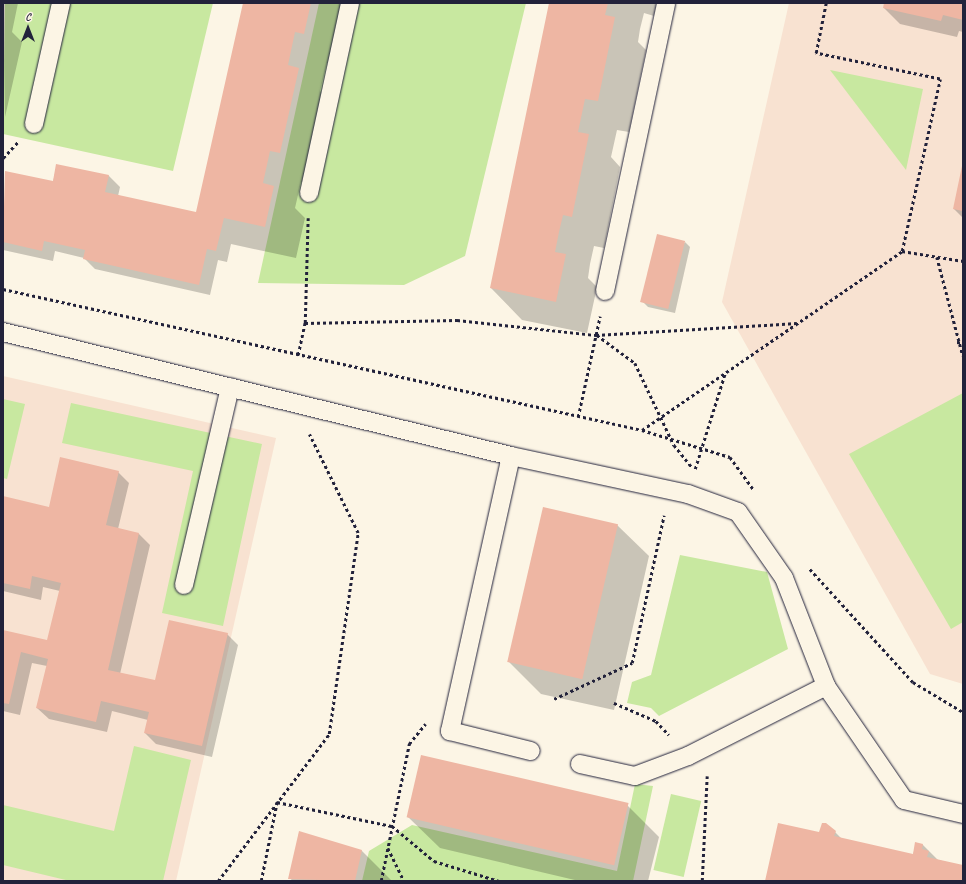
<!DOCTYPE html>
<html>
<head>
<meta charset="utf-8">
<style>
	body { margin:0 }
	#map { position:relative; width:966px; height:884px; overflow:hidden; background:#fcf5e5; font-family:Caveat,sans-serif }
	div>[style] { position:absolute }
	.built>* { inset:0; background:#f8e2d1 }
	.green>* { inset:0; background:#c8e8a0; transform-origin:0 0 }
	.shadow>* { inset:0; background:#0003 }
	.building>* { inset:0; background:#eeb6a3; transform-origin:0 0 }
	.path>* { height:2.5px; margin-top:-1.25px; transform-origin:0; background:repeating-linear-gradient(90deg,#22223b 0 3px,transparent 0 6px) }
	.roads { filter:drop-shadow(0 0 1px #22223b) drop-shadow(0 0 1px #22223b) }
	.service>* { height:18px; margin:-9px; padding:0 9px; transform-origin:9px; border-radius:9px; background:#fcf5e5 }
	span { translate:-50% -50%; white-space:nowrap; text-align:center; line-height:1.15; -webkit-text-stroke:3px #fcf5e5; paint-order:stroke }
	.frame { position:absolute; inset:0; border:4px solid #22223b; pointer-events:none }
	.north { position:absolute; left:8px; top:8px; width:40px; height:40px; -webkit-text-stroke:3px #fcf5e5; paint-order:stroke; rotate:0deg; font-size:11px; font-weight:700; line-height:16px; text-align:center; color:#22223b }
	.north::after { content:''; display:block; margin:auto; width:14px; height:18px; background:#22223b; clip-path:polygon(50% 0,100% 100%,50% 72%,0 100%) }
</style>
</head>
<body>
<div id="map">
	<div class="built">
		<i style="clip-path:polygon(789px 3px,963px 3px,963px 684px,930px 674px,722px 302px)"></i>
		<i style="clip-path:polygon(3px 376px,276px 438px,176px 881px,3px 881px)"></i>
	</div>
	<div class="green">
		<i style="clip-path:polygon(5px 3px,213px 3px,173px 171px,3px 134px)"></i>
		<i style="clip-path:polygon(319px 3px,526px 3px,465px 256px,404px 285px,258px 283px)"></i>
		<i style="clip-path:polygon(830px 70px,923px 89px,906px 170px)"></i>
		<i style="clip-path:polygon(963px 393px,963px 622px,951px 629px,849px 454px)"></i>
		<i style="clip-path:polygon(3px 399px,25px 404px,7px 479px,3px 478px)"></i>
		<i style="clip-path:polygon(71px 403px,262px 444px,223px 626px,162px 613px,193px 471px,62px 443px)"></i>
		<i style="clip-path:polygon(680px 555px,767px 572px,788px 649px,659px 716px,651px 708px,627px 703px,632px 682px,651px 675px)"></i>
		<i style="clip-path:polygon(134px 746px,191px 760px,163px 881px,70px 881px,3px 865px,3px 805px,114px 831px)"></i>
		<i style="clip-path:polygon(635px 784px,653px 786px,633px 881px,362px 881px,369px 851px,412px 825px,617px 871px)"></i>
		<i style="left:671px;top:794px;width:31px;height:78px;rotate:13deg"></i>
	</div>
	<div class="shadow">
		<i style="clip-path:polygon(3px 3px,18px 3px,12px 32px,22px 42px,5px 117px)"></i>
		<i style="clip-path:polygon(244px 3px,350px 3px,335px 65px,327px 63px,320px 91px,330px 100px,311px 184px,301px 182px,295px 208px,305px 218px,296px 258px,231px 244px,227px 262px,218px 260px,210px 295px,95px 269px,84px 258px,55px 251px,53px 261px,3px 250px,6px 172px,53px 182px,57px 165px,109px 176px,120px 187px,118px 196px,197px 213px)"></i>
		<i style="clip-path:polygon(550px 3px,657px 3px,654px 16px,644px 13px,640px 29px,638px 42px,646px 50px,629px 132px,617px 130px,611px 157px,620px 167px,604px 248px,594px 246px,590px 264px,588px 278px,597px 287px,587px 333px,522px 320px,491px 288px)"></i>
		<i style="clip-path:polygon(885px 3px,963px 3px,963px 32px,959px 31px,957px 37px,900px 24px,884px 8px)"></i>
		<i style="clip-path:polygon(963px 167px,963px 218px,954px 209px)"></i>
		<i style="clip-path:polygon(685px 242px,690px 247px,675px 313px,648px 307px,643px 302px)"></i>
		<i style="clip-path:polygon(118px 472px,129px 483px,118px 529px,139px 534px,150px 545px,120px 674px,155px 682px,227px 634px,238px 645px,212px 757px,156px 744px,145px 733px,148px 720px,112px 711px,107px 732px,49px 719px,37px 708px,47px 666px,32px 663px,20px 715px,3px 711px,3px 631px,48px 641px,60px 591px,43px 587px,41px 600px,3px 591px,3px 497px,49px 508px)"></i>
		<i style="clip-path:polygon(617px 525px,649px 556px,614px 710px,541px 694px,509px 662px)"></i>
		<i style="clip-path:polygon(627px 805px,659px 837px,648px 881px,579px 881px,440px 848px,408px 817px)"></i>
		<i style="clip-path:polygon(835px 832px,842px 839px,913px 855px,916px 843px,923px 845px,938px 860px,963px 866px,963px 881px,766px 881px,820px 834px)"></i>
		<i style="clip-path:polygon(299px 833px,362px 851px,392px 881px,291px 881px)"></i>
	</div>
	<div class="building">
		<i style="clip-path:polygon(243px 3px,311px 3px,304px 34px,295px 32px,288px 65px,299px 68px,280px 153px,270px 151px,263px 183px,274px 186px,265px 227px,224px 218px,216px 251px,207px 249px,199px 285px,83px 259px,85px 250px,44px 241px,42px 251px,3px 242px,5px 171px,53px 181px,56px 164px,109px 175px,105px 192px,196px 212px)"></i>
		<i style="clip-path:polygon(549px 3px,608px 3px,605px 15px,615px 17px,598px 101px,585px 99px,578px 132px,589px 134px,572px 217px,563px 215px,559px 232px,555px 252px,566px 254px,556px 302px,490px 288px)"></i>
		<i style="clip-path:polygon(884px 3px,963px 3px,963px 20px,943px 15px,941px 21px,883px 8px)"></i>
		<i style="clip-path:polygon(962px 166px,963px 166px,963px 211px,953px 209px)"></i>
		<i style="left:657px;top:234px;width:29px;height:70px;rotate:14deg"></i>
		<i style="clip-path:polygon(60px 457px,119px 471px,106px 525px,139px 533px,108px 670px,155px 680px,169px 620px,228px 633px,202px 746px,144px 733px,149px 712px,101px 701px,96px 722px,36px 708px,48px 659px,21px 652px,9px 704px,3px 703px,3px 630px,47px 640px,61px 583px,32px 576px,30px 589px,3px 583px,3px 496px,49px 507px)"></i>
		<i style="left:543px;top:507px;width:77px;height:159px;rotate:13deg"></i>
		<i style="left:421px;top:755px;width:213px;height:64px;rotate:13deg"></i>
		<i style="clip-path:polygon(778px 823px,819px 832px,822px 823px,826px 823px,836px 831px,834px 836px,913px 854px,915px 842px,923px 844px,922px 849px,929px 851px,927px 857px,963px 865px,963px 881px,765px 881px)"></i>
		<i style="clip-path:polygon(299px 831px,362px 850px,355px 881px,288px 879px)"></i>
	</div>
	<div class="path">
		<i style="left:3px;top:158px;width:22px;rotate:-47deg"></i>
		<i style="left:902px;top:251px;width:62px;rotate:9.3deg"></i>
		<i style="left:937px;top:257px;width:102px;rotate:75.3deg"></i>
		<i style="left:3px;top:289px;width:654px;rotate:12.44deg"></i>
		<i style="left:642px;top:430px;width:316px;rotate:-34.5deg"></i>
		<i style="left:902px;top:251px;width:176px;rotate:-77.5deg"></i>
		<i style="left:940px;top:79px;width:127px;rotate:-168.2deg"></i>
		<i style="left:816px;top:53px;width:51px;rotate:-78.7deg"></i>
		<i style="left:305px;top:323px;width:152px;rotate:-1.1deg"></i>
		<i style="left:457px;top:320px;width:140px;rotate:6.2deg"></i>
		<i style="left:596px;top:335px;width:201px;rotate:-3.4deg"></i>
		<i style="left:597px;top:335px;width:47px;rotate:36.4deg"></i>
		<i style="left:635px;top:363px;width:91px;rotate:64.6deg"></i>
		<i style="left:674px;top:445px;width:28px;rotate:51deg"></i>
		<i style="left:957px;top:342px;width:6px;rotate:9deg"></i>
		<i style="left:298px;top:355px;width:33px;rotate:-78deg"></i>
		<i style="left:305px;top:323px;width:105px;rotate:-88.4deg"></i>
		<i style="left:578px;top:417px;width:103px;rotate:-77.7deg"></i>
		<i style="left:642px;top:430px;width:92px;rotate:17.1deg"></i>
		<i style="left:730px;top:457px;width:41px;rotate:54deg"></i>
		<i style="left:695px;top:469px;width:101px;rotate:-72.6deg"></i>
		<i style="left:810px;top:569px;width:153px;rotate:47.7deg"></i>
		<i style="left:913px;top:682px;width:58px;rotate:31deg"></i>
		<i style="left:554px;top:699px;width:86px;rotate:-24.8deg"></i>
		<i style="left:632px;top:663px;width:151px;rotate:-77.8deg"></i>
		<i style="left:614px;top:703px;width:46px;rotate:23.2deg"></i>
		<i style="left:656px;top:721px;width:19px;rotate:47deg"></i>
		<i style="left:388px;top:848px;width:37px;rotate:64deg"></i>
		<i style="left:218px;top:881px;width:184px;rotate:-52.9deg"></i>
		<i style="left:329px;top:734px;width:203px;rotate:-81.8deg"></i>
		<i style="left:358px;top:533px;width:110px;rotate:-116.3deg"></i>
		<i style="left:261px;top:881px;width:81px;rotate:-78.6deg"></i>
		<i style="left:277px;top:802px;width:117px;rotate:11.8deg"></i>
		<i style="left:392px;top:826px;width:55px;rotate:39.8deg"></i>
		<i style="left:434px;top:861px;width:68px;rotate:17.1deg"></i>
		<i style="left:381px;top:881px;width:140px;rotate:-78.4deg"></i>
		<i style="left:409px;top:744px;width:26px;rotate:-51deg"></i>
		<i style="left:702px;top:881px;width:105px;rotate:-87.3deg"></i>
	</div>
	<div class="roads">
		<div class="service">
			<i style="left:34px;top:124px;width:124px;rotate:-77.4deg"></i>
			<i style="left:309px;top:193px;width:194px;rotate:-77.8deg"></i>
			<i style="left:605px;top:291px;width:294px;rotate:-78deg"></i>
			<i style="left:3px;top:332px;width:523px;rotate:13.72deg"></i>
			<i style="left:511px;top:456px;width:181px;rotate:12.1deg"></i>
			<i style="left:688px;top:494px;width:53px;rotate:19.8deg"></i>
			<i style="left:738px;top:512px;width:80px;rotate:55.1deg"></i>
			<i style="left:784px;top:578px;width:116px;rotate:68.7deg"></i>
			<i style="left:826px;top:686px;width:138px;rotate:55.6deg"></i>
			<i style="left:904px;top:800px;width:61px;rotate:13.3deg"></i>
			<i style="left:511px;top:456px;width:282px;rotate:102.5deg"></i>
			<i style="left:450px;top:731px;width:83px;rotate:13.9deg"></i>
			<i style="left:184px;top:585px;width:203px;rotate:-76.9deg"></i>
			<i style="left:580px;top:764px;width:56px;rotate:12.3deg"></i>
			<i style="left:635px;top:776px;width:57px;rotate:-20.7deg"></i>
			<i style="left:688px;top:756px;width:155px;rotate:-26.9deg"></i>
		</div>
	</div>
	<div class="frame"></div>
	<div class="north">С</div>
</div>
</body>
</html>
